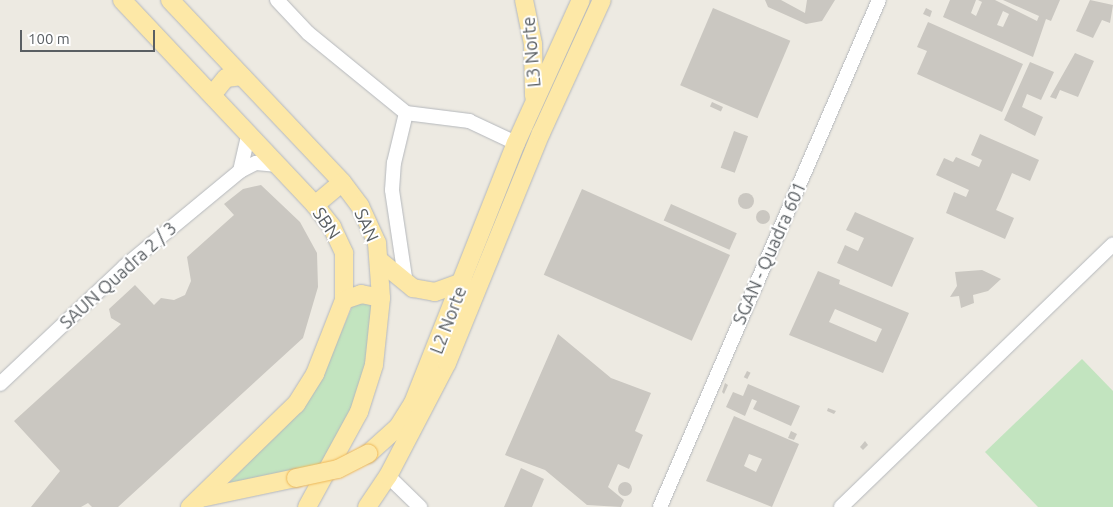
<!DOCTYPE html>
<html>
<head>
<meta charset="utf-8">
<style>
	body { margin:0 }
	#map { position:relative; width:1113px; height:507px; overflow:hidden; background:#edeae2; font-family:Ubuntu,sans-serif }
	div>[style] { position:absolute }
	.green>* { inset:0; background:#c2e4bf }
	.building>* { inset:0; background:#cac7c1; transform-origin:0 0 }
	.round { border-radius:50% }
	.roads { filter:drop-shadow(0 0 1px #b5b8bc) drop-shadow(0 0 1px #b5b8bc) }
	.minor>* { height:14px; margin:-7px; padding:0 7px; transform-origin:7px; border-radius:7px; background:#fff }
	.major>* { height:18px; margin:-9px; padding:0 9px; transform-origin:9px; border-radius:9px; background:#fde8a7 }
	.bridges { filter:drop-shadow(0 0 1px #eeb859) drop-shadow(0 0 1px #eeb859) }
	.major-bridge>* { height:18px; margin:-9px; padding:0 9px; transform-origin:9px; border-radius:9px; background:#fde8a7 }
	span { translate:-50% -50%; white-space:nowrap; text-align:center; line-height:1.15; -webkit-text-stroke:4px #fff; paint-order:stroke }
	.street-label { font-size:18px; color:#5a5f63 }
	.scale { position:absolute; left:20px; top:30px; width:135px; height:22px; box-sizing:border-box; border:2px solid #5a5f63; border-top:0; padding-left:6px; font-size:15px; line-height:18px; white-space:nowrap; color:#5a5f63; -webkit-text-stroke:4px #fff; paint-order:stroke }
</style>
</head>
<body>
<div id="map">
	<div class="green">
		<i style="clip-path:polygon(354px 302px,373px 304px,371px 353px,349px 420px,326px 463px,227px 485px,303px 407px,323px 375px)"></i>
		<i style="clip-path:polygon(1082px 359px,1113px 391px,1113px 507px,1038px 507px,985px 452px)"></i>
	</div>
	<div class="building">
		<i style="clip-path:polygon(765px 0,781px 0,805px 13px,807px 0,835px 0,822px 21px,806px 24px,768px 7px)"></i>
		<i style="clip-path:polygon(evenodd,950px 0,976px 0,971px 13px,976px 16px,982px 2px,978px 0,995px 0,1037px 21px,1039px 16px,1003px 0,1060px 0,1051px 21px,1046px 19px,1033px 57px,943px 17px,950px 0,1003px 11px,1009px 14px,1003px 27px,997px 25px,1003px 11px)"></i>
		<i style="clip-path:polygon(1090px 0,1113px 5px,1110px 23px,1102px 20px,1093px 38px,1076px 31px)"></i>
		<i style="left:713px;top:8px;width:84px;height:84px;rotate:23deg"></i>
		<i style="clip-path:polygon(926px 8px,932px 11px,930px 17px,923px 14px)"></i>
		<i style="clip-path:polygon(928px 22px,1023px 64px,1002px 112px,917px 74px,927px 51px,917px 47px)"></i>
		<i style="clip-path:polygon(1075px 53px,1094px 61px,1078px 97px,1060px 90px,1056px 99px,1050px 97px)"></i>
		<i style="clip-path:polygon(1030px 62px,1054px 72px,1041px 100px,1027px 94px,1022px 107px,1043px 117px,1035px 136px,1004px 120px)"></i>
		<i style="left:712px;top:102px;width:12px;height:5px;rotate:24deg"></i>
		<i style="left:734px;top:131px;width:15px;height:39px;rotate:20deg"></i>
		<i style="clip-path:polygon(980px 134px,1039px 160px,1030px 181px,1012px 173px,1001px 199px,996px 210px,1014px 218px,1005px 239px,946px 213px,954px 192px,966px 197px,969px 190px,936px 175px,944px 158px,953px 162px,956px 157px,979px 167px,982px 160px,971px 155px)"></i>
		<i style="clip-path:polygon(261px 185px,300px 222px,317px 253px,318px 287px,303px 338px,118px 507px,92px 507px,88px 503px,81px 507px,31px 507px,60px 471px,14px 421px,121px 324px,111px 318px,109px 309px,135px 285px,154px 305px,161px 298px,174px 300px,185px 295px,191px 281px,187px 257px,234px 215px,224px 204px,243px 189px)"></i>
		<i style="left:582px;top:189px;width:162px;height:94px;rotate:24deg"></i>
		<i class="round" style="left:738px;top:193px;width:16px;height:16px"></i>
		<i style="left:671px;top:204px;width:72px;height:18px;rotate:24deg"></i>
		<i class="round" style="left:756px;top:210px;width:14px;height:14px"></i>
		<i style="clip-path:polygon(855px 212px,914px 238px,892px 287px,837px 263px,845px 245px,858px 251px,864px 238px,846px 230px)"></i>
		<i style="clip-path:polygon(982px 270px,1001px 279px,988px 291px,973px 295px,974px 303px,961px 308px,959px 296px,950px 297px,957px 286px,955px 272px)"></i>
		<i style="clip-path:polygon(evenodd,818px 271px,840px 280px,839px 284px,909px 313px,883px 373px,789px 335px,818px 271px,835px 309px,882px 329px,876px 342px,829px 322px,835px 309px)"></i>
		<i style="clip-path:polygon(558px 334px,611px 378px,651px 393px,635px 431px,643px 435px,629px 469px,618px 464px,608px 487px,624px 500px,621px 507px,587px 505px,545px 470px,505px 455px)"></i>
		<i style="left:747px;top:371px;width:4px;height:7px;rotate:27deg"></i>
		<i style="clip-path:polygon(725px 383px,728px 385px,724px 394px,722px 392px)"></i>
		<i style="clip-path:polygon(748px 384px,800px 406px,791px 426px,753px 409px,757px 401px,752px 399px,745px 416px,726px 407px,733px 392px,743px 396px)"></i>
		<i style="clip-path:polygon(828px 408px,836px 411px,834px 414px,827px 411px)"></i>
		<i style="clip-path:polygon(evenodd,734px 416px,799px 444px,772px 507px,706px 481px,734px 416px,749px 454px,762px 459px,756px 472px,744px 466px,749px 454px)"></i>
		<i style="clip-path:polygon(791px 431px,797px 434px,794px 440px,788px 438px)"></i>
		<i style="clip-path:polygon(865px 441px,868px 445px,863px 450px,860px 447px)"></i>
		<i style="clip-path:polygon(521px 468px,544px 479px,532px 507px,504px 507px)"></i>
		<i class="round" style="left:618px;top:482px;width:14px;height:14px"></i>
	</div>
	<div class="roads">
		<div class="minor">
			<i style="left:277px;top:0;width:45px;rotate:46.8deg"></i>
			<i style="left:308px;top:33px;width:127px;rotate:39.2deg"></i>
			<i style="left:406px;top:113px;width:64px;rotate:7.2deg"></i>
			<i style="left:469px;top:121px;width:52px;rotate:25.1deg"></i>
			<i style="left:240px;top:171px;width:37px;rotate:-77deg"></i>
			<i style="left:406px;top:284px;width:95px;rotate:-98.5deg"></i>
			<i style="left:392px;top:190px;width:27px;rotate:-86deg"></i>
			<i style="left:394px;top:163px;width:51px;rotate:-76.5deg"></i>
			<i style="left:0;top:384px;width:170px;rotate:-43.3deg"></i>
			<i style="left:124px;top:267px;width:151px;rotate:-39.6deg"></i>
			<i style="left:240px;top:171px;width:18px;rotate:-27deg"></i>
			<i style="left:256px;top:163px;width:22px;rotate:5deg"></i>
			<i style="left:388px;top:476px;width:45px;rotate:44.1deg"></i>
			<i style="left:660px;top:507px;width:552px;rotate:-66.64deg"></i>
			<i style="left:841px;top:507px;width:378px;rotate:-44deg"></i>
		</div>
		<div class="major">
			<i style="left:122px;top:0;width:282px;rotate:46.7deg"></i>
			<i style="left:315px;top:205px;width:28px;rotate:52deg"></i>
			<i style="left:332px;top:227px;width:29px;rotate:65deg"></i>
			<i style="left:344px;top:253px;width:47px;rotate:90deg"></i>
			<i style="left:344px;top:300px;width:79px;rotate:111.4deg"></i>
			<i style="left:315px;top:374px;width:36px;rotate:122deg"></i>
			<i style="left:296px;top:404px;width:148px;rotate:135.8deg"></i>
			<i style="left:170px;top:0;width:250px;rotate:46.6deg"></i>
			<i style="left:342px;top:182px;width:30px;rotate:53deg"></i>
			<i style="left:360px;top:206px;width:41px;rotate:65.3deg"></i>
			<i style="left:377px;top:243px;width:55px;rotate:85.8deg"></i>
			<i style="left:381px;top:298px;width:67px;rotate:96deg"></i>
			<i style="left:374px;top:365px;width:49px;rotate:107.7deg"></i>
			<i style="left:359px;top:412px;width:108px;rotate:118.7deg"></i>
			<i style="left:524px;top:0;width:45px;rotate:78.4deg"></i>
			<i style="left:533px;top:44px;width:52px;rotate:88.9deg"></i>
			<i style="left:212px;top:95px;width:22px;rotate:-51deg"></i>
			<i style="left:226px;top:78px;width:16px;rotate:-7deg"></i>
			<i style="left:315px;top:205px;width:35px;rotate:-40deg"></i>
			<i style="left:380px;top:261px;width:43px;rotate:39.3deg"></i>
			<i style="left:413px;top:288px;width:22px;rotate:10deg"></i>
			<i style="left:435px;top:292px;width:30px;rotate:-20deg"></i>
			<i style="left:344px;top:300px;width:18px;rotate:-19deg"></i>
			<i style="left:361px;top:294px;width:20px;rotate:11deg"></i>
			<i style="left:368px;top:454px;width:40px;rotate:-42deg"></i>
			<i style="left:398px;top:427px;width:28px;rotate:-58deg"></i>
			<i style="left:413px;top:403px;width:280px;rotate:-68.4deg"></i>
			<i style="left:516px;top:143px;width:157px;rotate:-65.6deg"></i>
			<i style="left:201px;top:498px;width:97px;rotate:-11.9deg"></i>
			<i style="left:367px;top:507px;width:37px;rotate:-56deg"></i>
			<i style="left:388px;top:476px;width:127px;rotate:-62.4deg"></i>
			<i style="left:447px;top:363px;width:248px;rotate:-67.8deg"></i>
			<i style="left:541px;top:133px;width:146px;rotate:-65.4deg"></i>
		</div>
	</div>
	<div class="bridges">
		<div class="major-bridge">
			<i style="left:296px;top:478px;width:43px;rotate:-12.1deg"></i>
			<i style="left:338px;top:469px;width:34px;rotate:-27deg"></i>
		</div>
	</div>
	<div class="street-label">
		<span style="left:531px;top:52px;rotate:-95deg">L3 Norte</span>
		<span style="left:327px;top:223px;rotate:56deg">SBN</span>
		<span style="left:367px;top:225px;rotate:66deg">SAN</span>
		<span style="left:769px;top:253px;rotate:-66deg">SGAN - Quadra 601</span>
		<span style="left:118px;top:275px;rotate:-42deg">SAUN Quadra 2 / 3</span>
		<span style="left:448px;top:320px;rotate:-69deg">L2 Norte</span>
	</div>
	<div class="scale">100 m</div>
</div>
</body>
</html>
